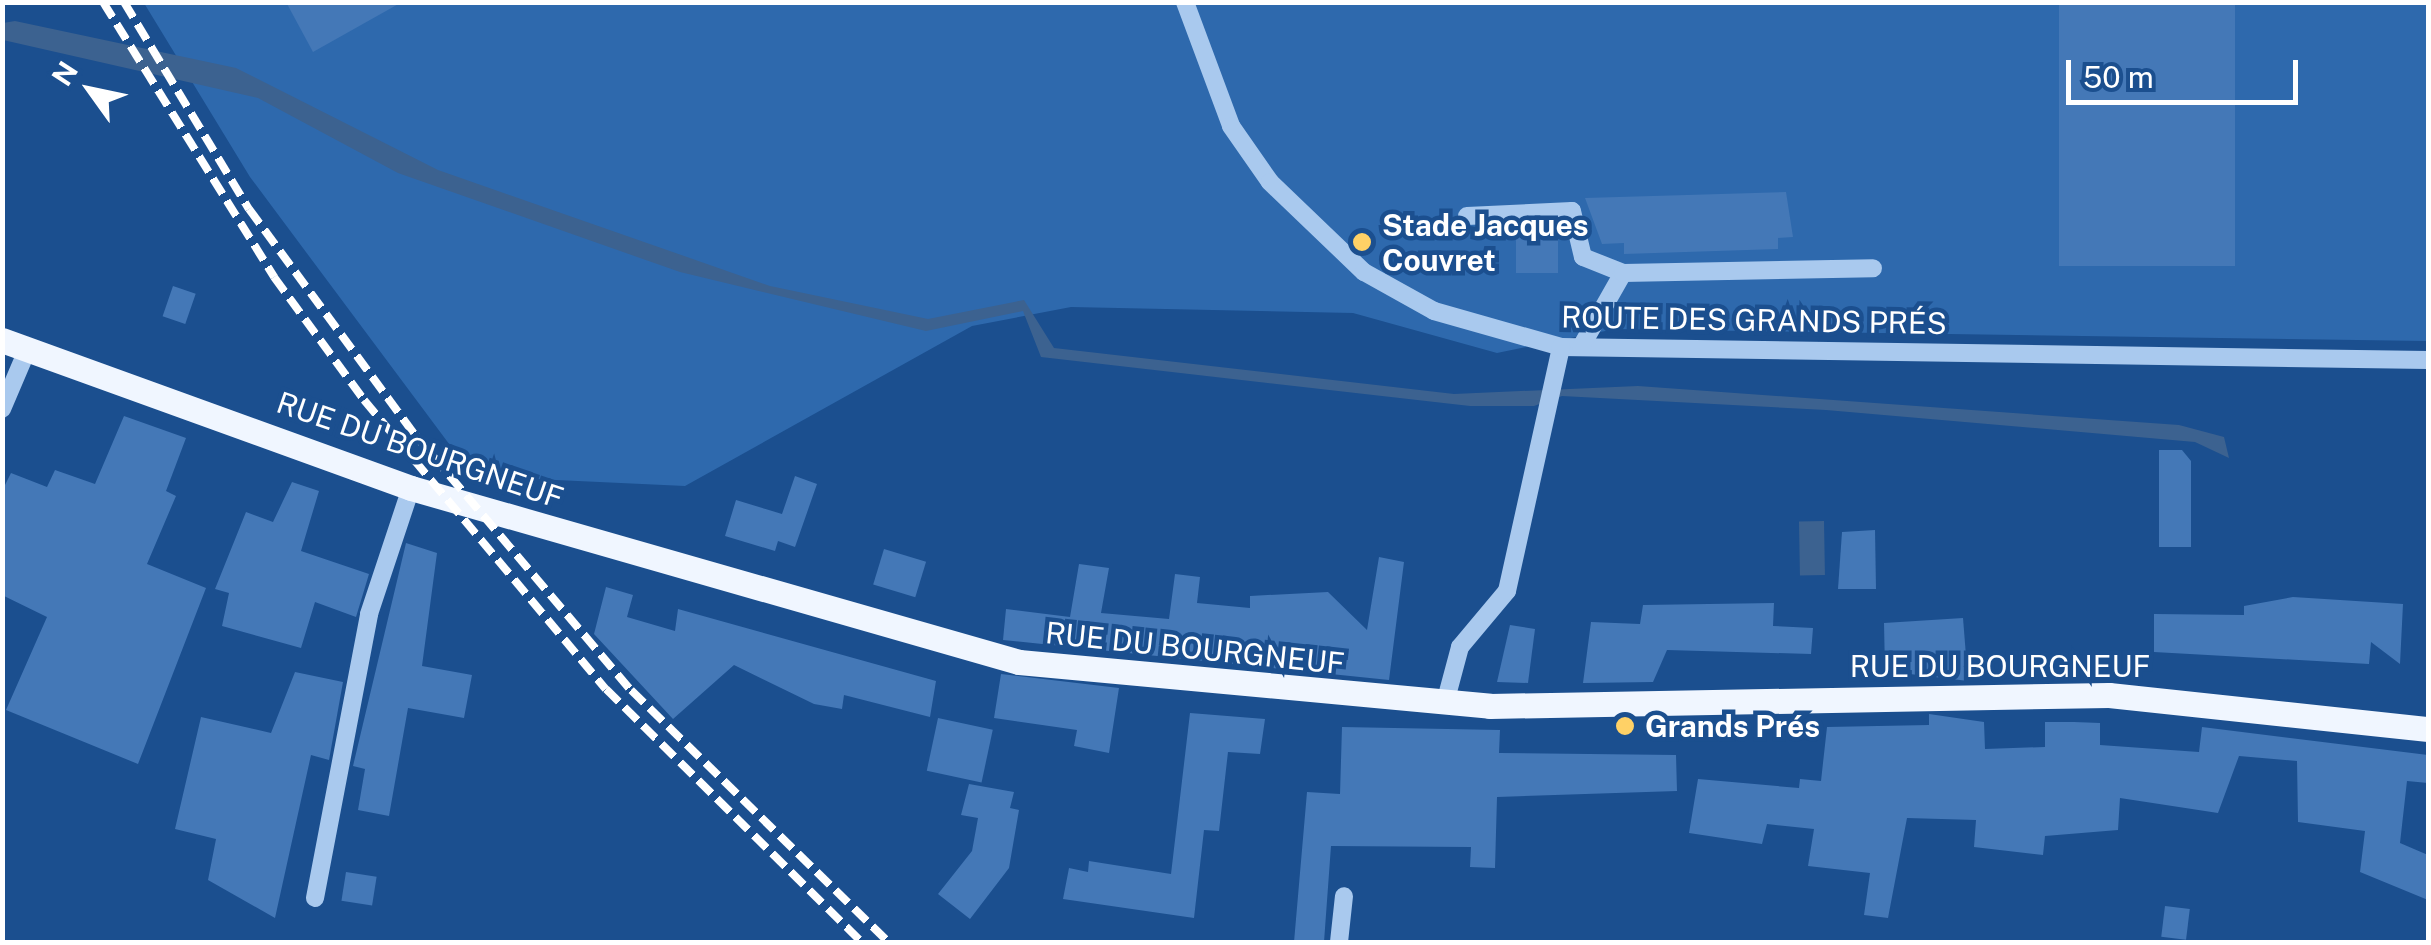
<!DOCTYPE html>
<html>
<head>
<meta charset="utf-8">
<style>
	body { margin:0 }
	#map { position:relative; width:2431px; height:945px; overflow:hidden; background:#1b4f8f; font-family:"Public Sans",sans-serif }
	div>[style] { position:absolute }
	.green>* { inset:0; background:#2e69ad }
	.water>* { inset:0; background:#3c6290; transform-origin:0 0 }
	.building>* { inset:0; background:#4478b7; transform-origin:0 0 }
	.minor>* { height:18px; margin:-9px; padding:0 9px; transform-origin:9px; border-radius:9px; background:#a9c9ee }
	.major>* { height:25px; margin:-12.5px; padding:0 12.5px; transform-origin:12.5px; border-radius:12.5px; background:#f0f6ff }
	.rail>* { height:8px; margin-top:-4px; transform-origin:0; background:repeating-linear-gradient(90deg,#fff 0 18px,transparent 0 26px) }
	.dots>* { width:28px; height:28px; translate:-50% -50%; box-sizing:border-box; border:5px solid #1b4f8f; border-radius:50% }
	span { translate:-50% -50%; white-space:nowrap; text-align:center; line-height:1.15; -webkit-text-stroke:9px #1b4f8f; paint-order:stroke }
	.poi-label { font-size:30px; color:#fff; font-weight:700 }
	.left { translate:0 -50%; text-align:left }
	.street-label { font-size:30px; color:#fff }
	.frame { position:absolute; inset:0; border:5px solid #fff; pointer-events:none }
	.north { position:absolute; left:40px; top:40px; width:100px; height:100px; -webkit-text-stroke:8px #1b4f8f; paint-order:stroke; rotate:303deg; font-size:28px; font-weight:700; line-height:40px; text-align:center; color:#fff }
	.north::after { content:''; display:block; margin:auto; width:35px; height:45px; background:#fff; clip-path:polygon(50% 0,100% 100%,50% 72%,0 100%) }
	.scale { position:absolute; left:2066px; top:60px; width:232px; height:45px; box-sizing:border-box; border:5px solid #fff; border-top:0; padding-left:12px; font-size:30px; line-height:35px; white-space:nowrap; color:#fff; -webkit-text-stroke:8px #1b4f8f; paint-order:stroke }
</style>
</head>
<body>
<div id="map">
	<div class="green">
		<i style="clip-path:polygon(144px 3px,2428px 3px,2428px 341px,1615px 329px,1497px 353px,1353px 313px,1071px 307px,972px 326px,685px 486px,473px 476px,250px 177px)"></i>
	</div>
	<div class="water">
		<i style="clip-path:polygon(15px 21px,236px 68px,438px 170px,770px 286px,928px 319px,1024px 300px,1054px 348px,1454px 394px,1638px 386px,2179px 425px,2224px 437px,2229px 458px,2195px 442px,1826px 410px,1562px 396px,1534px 406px,1470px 406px,1041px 357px,1023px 311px,926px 331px,680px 272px,398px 173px,258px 98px,3px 40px,3px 23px)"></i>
		<i style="left:1824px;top:521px;width:54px;height:25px;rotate:89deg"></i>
	</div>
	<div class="building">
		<i style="clip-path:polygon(286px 2px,402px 2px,313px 52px)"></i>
		<i style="left:2059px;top:2px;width:176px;height:264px"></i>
		<i style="clip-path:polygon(1786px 192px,1793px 237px,1778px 238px,1778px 249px,1624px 254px,1624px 243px,1602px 244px,1585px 198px)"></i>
		<i style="left:1558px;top:229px;width:44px;height:42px;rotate:90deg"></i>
		<i style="left:173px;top:286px;width:24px;height:32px;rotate:19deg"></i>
		<i style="clip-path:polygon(124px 416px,186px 438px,166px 491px,176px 496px,147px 564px,206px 588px,138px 764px,6px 710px,47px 617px,2px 595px,2px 491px,11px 473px,47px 487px,55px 470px,95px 484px)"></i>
		<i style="clip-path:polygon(2159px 450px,2182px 450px,2191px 461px,2191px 547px,2159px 547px)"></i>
		<i style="clip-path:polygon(795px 476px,817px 484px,795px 547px,778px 541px,775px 551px,725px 536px,736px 500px,782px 514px)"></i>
		<i style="clip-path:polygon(292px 482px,319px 491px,301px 551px,369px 574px,356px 617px,315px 602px,301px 648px,222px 626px,229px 593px,215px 589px,246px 512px,273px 522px)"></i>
		<i style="clip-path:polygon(1875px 530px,1876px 589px,1838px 589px,1842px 532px)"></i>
		<i style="clip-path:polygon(406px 543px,437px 553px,422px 666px,472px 675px,464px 718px,408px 708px,389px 816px,358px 810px,365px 769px,353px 766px)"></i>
		<i style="left:884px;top:549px;width:44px;height:37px;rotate:17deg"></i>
		<i style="clip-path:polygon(1379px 557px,1404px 562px,1389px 680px,1003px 640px,1006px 609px,1070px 617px,1079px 564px,1109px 568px,1101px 613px,1169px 619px,1175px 574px,1200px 577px,1197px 603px,1250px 608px,1250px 596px,1328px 592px,1367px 630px)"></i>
		<i style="clip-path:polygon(606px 587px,633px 595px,627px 617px,675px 631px,678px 609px,936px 681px,930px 717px,844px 695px,842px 709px,814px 704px,734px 665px,673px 719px,594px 634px)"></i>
		<i style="clip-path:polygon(2293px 597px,2403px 604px,2400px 664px,2371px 642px,2369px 664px,2154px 652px,2154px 614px,2244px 615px,2244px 606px)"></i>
		<i style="clip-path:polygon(1774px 603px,1773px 626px,1813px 628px,1811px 654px,1667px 650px,1653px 682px,1583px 683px,1591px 622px,1640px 624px,1643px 605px)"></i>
		<i style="clip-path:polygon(1963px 618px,1968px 681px,1885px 671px,1884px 623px)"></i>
		<i style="clip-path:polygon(1510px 625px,1535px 629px,1528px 683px,1497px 682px)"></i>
		<i style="clip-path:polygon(295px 672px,343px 682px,329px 760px,311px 755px,275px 918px,208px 880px,216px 839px,175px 829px,201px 717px,271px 733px)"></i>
		<i style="clip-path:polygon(1001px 674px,1119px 688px,1109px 753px,1074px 746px,1077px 730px,994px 718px)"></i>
		<i style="clip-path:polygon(1190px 713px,1265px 719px,1260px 754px,1228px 752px,1219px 831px,1204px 830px,1194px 918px,1063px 899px,1069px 868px,1088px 872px,1089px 861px,1171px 874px)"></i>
		<i style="clip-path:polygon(1929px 714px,1984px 722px,1985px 749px,2045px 747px,2045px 722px,2074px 722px,2100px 723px,2100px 745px,2199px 752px,2202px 727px,2428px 755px,2428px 783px,2407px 781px,2400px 843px,2428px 855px,2428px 900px,2360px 872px,2365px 831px,2298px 822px,2297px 761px,2239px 756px,2218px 813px,2120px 798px,2118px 830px,2045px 836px,2043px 855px,1974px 847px,1976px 820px,1907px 818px,1888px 918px,1864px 915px,1870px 873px,1808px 866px,1814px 829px,1767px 824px,1762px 844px,1689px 833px,1698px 779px,1799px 788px,1800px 779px,1821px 781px,1827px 727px,1929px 725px)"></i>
		<i style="left:938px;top:718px;width:56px;height:54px;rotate:12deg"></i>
		<i style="clip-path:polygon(1342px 727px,1500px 730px,1499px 753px,1676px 755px,1677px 791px,1497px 797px,1495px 868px,1470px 867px,1471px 847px,1331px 846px,1324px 942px,1294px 942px,1307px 792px,1340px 794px)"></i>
		<i style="clip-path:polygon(969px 784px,1014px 792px,1010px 808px,1019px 810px,1009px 868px,970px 919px,938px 894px,972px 851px,978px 818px,961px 815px)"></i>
		<i style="left:346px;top:872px;width:31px;height:29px;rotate:9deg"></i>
		<i style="left:2165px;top:906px;width:25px;height:31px;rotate:7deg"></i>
	</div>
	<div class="minor">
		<i style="left:1185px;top:2px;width:132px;rotate:69.6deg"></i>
		<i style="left:1231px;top:126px;width:68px;rotate:55.1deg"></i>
		<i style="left:1270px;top:182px;width:130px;rotate:43.8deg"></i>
		<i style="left:1364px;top:272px;width:80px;rotate:29.1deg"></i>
		<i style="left:1434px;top:311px;width:132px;rotate:15.8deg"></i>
		<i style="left:1561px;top:347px;width:867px;rotate:0.86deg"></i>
		<i style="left:1467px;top:216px;width:105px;rotate:-2.7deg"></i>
		<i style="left:1572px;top:211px;width:47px;rotate:76.6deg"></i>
		<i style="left:1583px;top:257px;width:43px;rotate:21.8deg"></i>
		<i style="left:1623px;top:273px;width:85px;rotate:119.6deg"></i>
		<i style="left:1623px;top:273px;width:250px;rotate:-1.1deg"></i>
		<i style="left:2px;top:409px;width:66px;rotate:-66.9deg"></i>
		<i style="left:1445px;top:703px;width:58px;rotate:-75deg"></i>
		<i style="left:1460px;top:647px;width:73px;rotate:-50deg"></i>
		<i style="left:1507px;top:591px;width:250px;rotate:-77.5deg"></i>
		<i style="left:315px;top:898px;width:289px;rotate:-79.2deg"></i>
		<i style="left:369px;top:614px;width:133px;rotate:-71.6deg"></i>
		<i style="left:1339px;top:942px;width:46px;rotate:-83.8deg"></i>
	</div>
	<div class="major">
		<i style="left:2px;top:340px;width:435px;rotate:19.9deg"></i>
		<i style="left:411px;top:488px;width:632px;rotate:15.97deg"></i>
		<i style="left:1019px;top:662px;width:473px;rotate:5.3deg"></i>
		<i style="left:1490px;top:706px;width:619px;rotate:-1.02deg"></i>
		<i style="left:2109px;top:695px;width:321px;rotate:6.1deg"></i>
	</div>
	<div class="rail">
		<i style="left:103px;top:2px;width:324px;rotate:58.1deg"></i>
		<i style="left:274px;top:277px;width:152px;rotate:53.8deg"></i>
		<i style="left:364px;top:400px;width:377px;rotate:50.1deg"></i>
		<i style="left:606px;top:689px;width:360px;rotate:44.7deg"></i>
		<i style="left:124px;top:2px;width:242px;rotate:58.9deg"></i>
		<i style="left:249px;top:209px;width:282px;rotate:53.7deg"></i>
		<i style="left:416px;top:436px;width:333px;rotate:49.8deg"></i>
		<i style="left:631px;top:690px;width:360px;rotate:44.4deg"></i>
	</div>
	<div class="dots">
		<i style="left:1362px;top:242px;background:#ffd166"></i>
		<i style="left:1625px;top:726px;background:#ffd166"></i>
	</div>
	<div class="poi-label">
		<span class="left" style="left:1382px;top:242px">Stade Jacques<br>Couvret</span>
		<span class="left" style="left:1645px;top:726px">Grands Prés</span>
	</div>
	<div class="street-label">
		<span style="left:1754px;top:320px;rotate:1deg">ROUTE DES GRANDS PRÉS</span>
		<span style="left:420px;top:450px;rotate:19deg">RUE DU BOURGNEUF</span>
		<span style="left:1195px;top:648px;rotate:6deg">RUE DU BOURGNEUF</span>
		<span style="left:2000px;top:666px">RUE DU BOURGNEUF</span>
	</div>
	<div class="frame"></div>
	<div class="north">N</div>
	<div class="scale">50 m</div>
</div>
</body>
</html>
